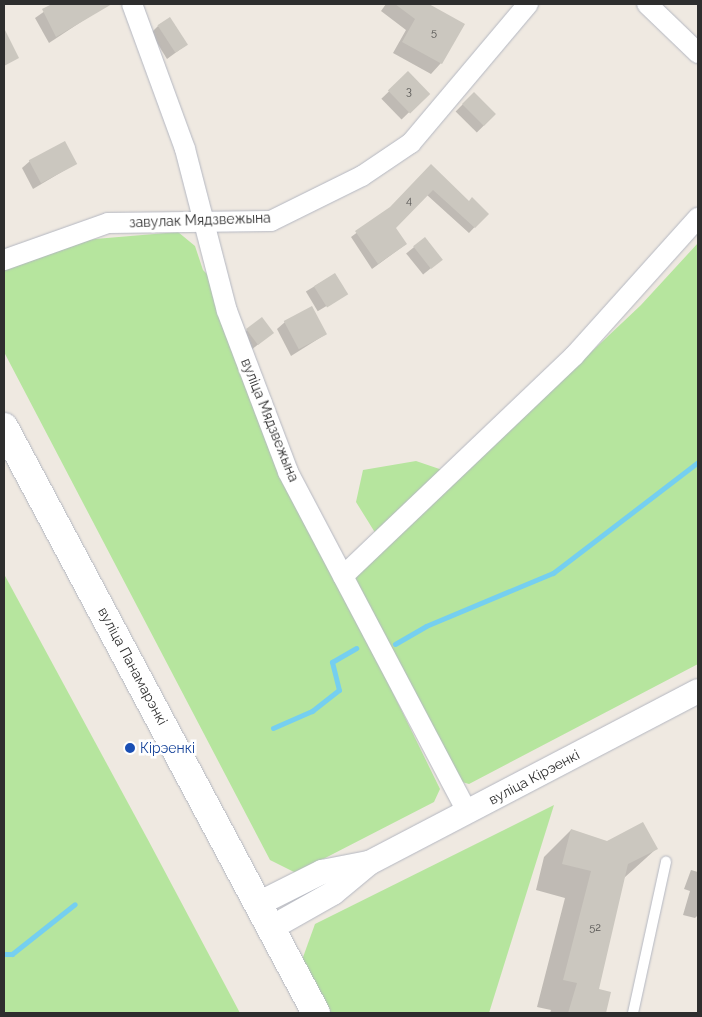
<!DOCTYPE html>
<html>
<head>
<meta charset="utf-8">
<style>
	body { margin:0 }
	#map { position:relative; width:702px; height:1017px; overflow:hidden; background:#efe9e1; font-family:Raleway,sans-serif }
	div>[style] { position:absolute }
	.green>* { inset:0; background:#b6e59e }
	.shadow>* { inset:0; background:#0003; transform-origin:0 0 }
	.stream>* { height:5px; margin:-2.5px; padding:0 2.5px; transform-origin:2.5px; border-radius:2.5px; background:#75cff0 }
	.building>* { inset:0; background:#cbc7bf; transform-origin:0 0 }
	.roads { filter:drop-shadow(0 0 1px #b4b7c1) drop-shadow(0 0 1px #b4b7c1) }
	.service>* { height:10px; margin:-5px; padding:0 5px; transform-origin:5px; border-radius:5px; background:#fff }
	.minor>* { height:20px; margin:-10px; padding:0 10px; transform-origin:10px; border-radius:10px; background:#fff }
	.tertiary>* { height:24px; margin:-12px; padding:0 12px; transform-origin:12px; border-radius:12px; background:#fff }
	.secondary>* { height:28px; margin:-14px; padding:0 14px; transform-origin:14px; border-radius:14px; background:#fff }
	.dots>* { width:14px; height:14px; translate:-50% -50%; box-sizing:border-box; border:2px solid #fff; border-radius:50% }
	span { translate:-50% -50%; white-space:nowrap; text-align:center; line-height:1.15; -webkit-text-stroke:5px #fff; paint-order:stroke }
	.number-label { font-size:11px; color:#555452 }
	.number-label span { -webkit-text-stroke-width:0 }
	.street-label { font-size:14px; color:#2e2e2e }
	.transit-label { font-size:14px; color:#164399 }
	.left { translate:0 -50%; text-align:left }
	.frame { position:absolute; inset:0; border:5px solid #2e2e2e; pointer-events:none }
</style>
</head>
<body>
<div id="map">
	<div class="green">
		<i style="clip-path:polygon(178px 232px,195px 246px,203px 270px,215px 282px,286px 474px,440px 789px,434px 802px,296px 873px,270px 860px,4px 352px,4px 267px,50px 247px,95px 239px)"></i>
		<i style="clip-path:polygon(698px 243px,698px 664px,469px 784px,455px 780px,351px 578px,384px 547px,356px 502px,363px 470px,416px 461px,460px 476px,641px 305px)"></i>
		<i style="clip-path:polygon(4px 574px,147px 838px,240px 1013px,4px 1013px)"></i>
		<i style="clip-path:polygon(554px 805px,489px 1013px,330px 1013px,302px 960px,315px 924px)"></i>
	</div>
	<div class="shadow">
		<i style="clip-path:polygon(55px 4px,96px 4px,99px 10px,49px 43px,35px 18px)"></i>
		<i style="clip-path:polygon(386px 4px,422px 4px,463px 24px,441px 63px,431px 74px,393px 53px,406px 30px,381px 11px)"></i>
		<i style="clip-path:polygon(158px 26px,186px 45px,167px 59px,151px 33px)"></i>
		<i style="left:408px;top:73px;width:29px;height:37px;rotate:46deg"></i>
		<i style="left:474px;top:93px;width:30px;height:26px;rotate:45deg"></i>
		<i style="clip-path:polygon(30px 161px,75px 164px,33px 189px,22px 168px)"></i>
		<i style="clip-path:polygon(431px 166px,469px 203px,487px 214px,469px 233px,427px 195px,394px 228px,406px 244px,372px 269px,351px 237px,390px 208px)"></i>
		<i style="left:424px;top:239px;width:27px;height:23px;rotate:51deg"></i>
		<i style="left:335px;top:274px;width:23px;height:34px;rotate:59deg"></i>
		<i style="clip-path:polygon(285px 322px,326px 334px,291px 356px,277px 329px)"></i>
		<i style="clip-path:polygon(247px 330px,272px 333px,250px 351px,240px 337px)"></i>
		<i style="clip-path:polygon(571px 830px,607px 842px,656px 849px,624px 878px,597px 990px,610px 993px,604px 1013px,550px 1013px,551px 1010px,537px 1007px,565px 898px,536px 890px,544px 857px)"></i>
		<i style="clip-path:polygon(691px 870px,698px 872px,698px 915px,695px 918px,683px 915px,690px 891px,684px 889px)"></i>
	</div>
	<div class="stream">
		<i style="left:395px;top:644px;width:36px;rotate:-30deg"></i>
		<i style="left:426px;top:626px;width:138px;rotate:-22.7deg"></i>
		<i style="left:553px;top:573px;width:183px;rotate:-37.4deg"></i>
		<i style="left:273px;top:728px;width:43px;rotate:-23.6deg"></i>
		<i style="left:312px;top:711px;width:34px;rotate:-38deg"></i>
		<i style="left:339px;top:690px;width:29px;rotate:-104deg"></i>
		<i style="left:332px;top:662px;width:28px;rotate:-30deg"></i>
		<i style="left:4px;top:954px;width:8px"></i>
		<i style="left:12px;top:954px;width:80px;rotate:-38.4deg"></i>
	</div>
	<div class="building">
		<i style="clip-path:polygon(52px 4px,112px 4px,56px 37px,42px 9px)"></i>
		<i style="clip-path:polygon(395px 4px,429px 4px,465px 24px,442px 64px,402px 42px,415px 19px)"></i>
		<i style="left:170px;top:17px;width:33px;height:15px;rotate:57deg"></i>
		<i style="clip-path:polygon(4px 28px,19px 58px,4px 66px)"></i>
		<i style="left:408px;top:71px;width:32px;height:28px;rotate:46deg"></i>
		<i style="left:474px;top:92px;width:31px;height:17px;rotate:45deg"></i>
		<i style="left:65px;top:141px;width:26px;height:41px;rotate:62deg"></i>
		<i style="clip-path:polygon(431px 164px,469px 201px,472px 197px,489px 214px,475px 228px,433px 190px,396px 228px,407px 244px,378px 264px,355px 231px,390px 207px)"></i>
		<i style="left:425px;top:237px;width:29px;height:15px;rotate:52deg"></i>
		<i style="left:335px;top:273px;width:25px;height:25px;rotate:58deg"></i>
		<i style="left:312px;top:306px;width:32px;height:32px;rotate:62deg"></i>
		<i style="left:262px;top:317px;width:20px;height:20px;rotate:53deg"></i>
		<i style="clip-path:polygon(643px 822px,658px 849px,628px 864px,599px 989px,611px 992px,606px 1013px,568px 1013px,577px 983px,563px 980px,591px 871px,562px 864px,571px 829px,607px 841px)"></i>
	</div>
	<div class="roads">
		<div class="service">
			<i style="left:633px;top:1013px;width:155px;rotate:-77.7deg"></i>
		</div>
		<div class="minor">
			<i style="left:132px;top:4px;width:154px;rotate:69.9deg"></i>
			<i style="left:185px;top:149px;width:167px;rotate:75.5deg"></i>
			<i style="left:227px;top:311px;width:172px;rotate:69.2deg"></i>
			<i style="left:288px;top:472px;width:383px;rotate:62.2deg"></i>
			<i style="left:647px;top:4px;width:71px;rotate:43.9deg"></i>
			<i style="left:4px;top:260px;width:110px;rotate:-19.6deg"></i>
			<i style="left:108px;top:223px;width:163px;rotate:-0.7deg"></i>
			<i style="left:271px;top:221px;width:102px;rotate:-26.3deg"></i>
			<i style="left:362px;top:176px;width:59px;rotate:-34deg"></i>
			<i style="left:411px;top:143px;width:182px;rotate:-49.9deg"></i>
			<i style="left:343px;top:576px;width:319px;rotate:-43.6deg"></i>
			<i style="left:574px;top:356px;width:186px;rotate:-48.1deg"></i>
		</div>
		<div class="tertiary">
			<i style="left:258px;top:904px;width:72px;rotate:-26.6deg"></i>
			<i style="left:322px;top:872px;width:47px;rotate:-11.1deg"></i>
			<i style="left:271px;top:928px;width:71px;rotate:-29.4deg"></i>
			<i style="left:333px;top:893px;width:47px;rotate:-39.8deg"></i>
			<i style="left:369px;top:863px;width:371px;rotate:-27.6deg"></i>
		</div>
		<div class="secondary">
			<i style="left:4px;top:427px;width:664px;rotate:61.97deg"></i>
		</div>
	</div>
	<div class="dots">
		<i style="left:130px;top:748px;background:#1a4fb4"></i>
	</div>
	<div class="number-label">
		<span style="left:434px;top:33px">5</span>
		<span style="left:409px;top:92px">3</span>
		<span style="left:409px;top:201px">4</span>
		<span style="left:595px;top:928px">52</span>
	</div>
	<div class="street-label">
		<span style="left:200px;top:220px;rotate:-2deg">завулак Мядзвежына</span>
		<span style="left:270px;top:420px;rotate:68deg">вуліца Мядзвежына</span>
		<span style="left:133px;top:666px;rotate:62deg">вуліца Панамарэнкі</span>
		<span style="left:534px;top:777px;rotate:-28deg">вуліца Кірэенкі</span>
	</div>
	<div class="transit-label">
		<span class="left" style="left:140px;top:748px">Кірэенкі</span>
	</div>
	<div class="frame"></div>
</div>
</body>
</html>
